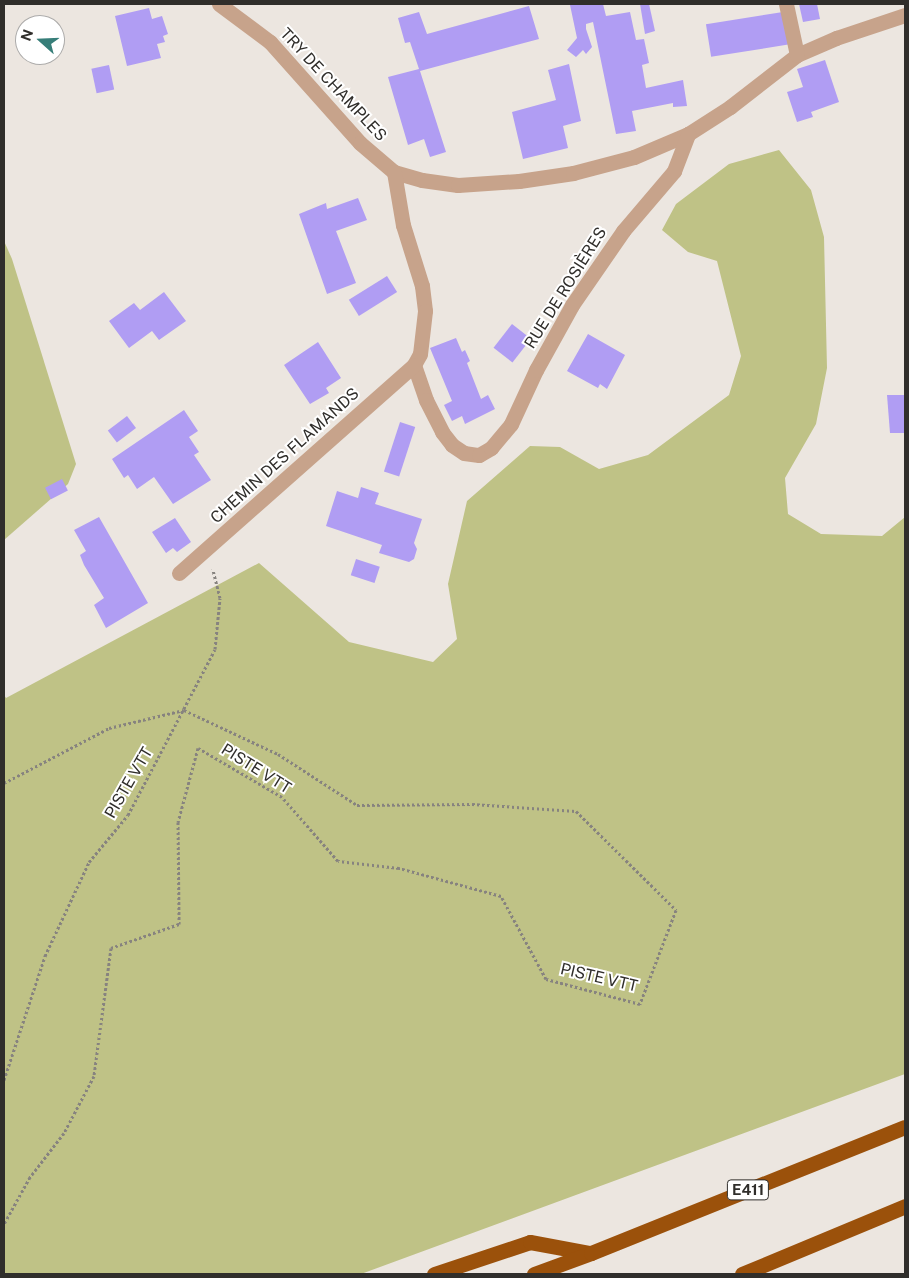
<!DOCTYPE html>
<html>
<head>
<meta charset="utf-8">
<style>
	body { margin:0 }
	#map { position:relative; width:909px; height:1278px; overflow:hidden; background:#ece6e0; font-family:"Public Sans",sans-serif }
	div>[style] { position:absolute }
	.green>* { inset:0; background:#bfc286 }
	.building>* { inset:0; background:#b09df3; transform-origin:0 0 }
	.path>* { height:3px; margin-top:-1.5px; transform-origin:0; background:repeating-linear-gradient(90deg,#87837f 0 2.5px,transparent 0 5px) }
	.minor>* { height:15px; margin:-7.5px; padding:0 7.5px; transform-origin:7.5px; border-radius:7.5px; background:#c7a38b }
	.highway>* { height:15px; margin:-7.5px; padding:0 7.5px; transform-origin:7.5px; border-radius:7.5px; background:#9b510b }
	span { translate:-50% -50%; white-space:nowrap; text-align:center; line-height:1.15; -webkit-text-stroke:4px #fff; paint-order:stroke }
	.shield-label span { padding:1px 4px; background:#fff; border:1px solid; border-radius:4px; -webkit-text-stroke-width:0 }
	.shield-label { font-size:15px; color:#302e2b; font-weight:700 }
	.street-label { font-size:16px; color:#302e2b }
	.frame { position:absolute; inset:0; border:5px solid #302e2b; pointer-events:none }
	.north { position:absolute; left:15px; top:15px; width:50px; height:50px; box-sizing:border-box; background:#fff; border:1px solid #acabaa; border-radius:50%; rotate:290deg; font-size:14px; font-weight:700; line-height:20px; text-align:center; color:#302e2b }
	.north::after { content:''; display:block; margin:auto; width:18px; height:22px; background:#377e79; clip-path:polygon(50% 0,100% 100%,50% 72%,0 100%) }
</style>
</head>
<body>
<div id="map">
	<div class="green">
		<i style="clip-path:polygon(779px 150px,811px 190px,824px 237px,827px 368px,816px 424px,785px 478px,788px 514px,821px 534px,882px 536px,905px 517px,905px 1074px,361px 1274px,4px 1274px,4px 695px,6px 698px,259px 563px,349px 642px,433px 662px,457px 639px,448px 584px,467px 501px,530px 446px,560px 447px,599px 469px,648px 455px,729px 395px,741px 356px,717px 261px,688px 252px,662px 230px,676px 204px,729px 164px)"></i>
		<i style="clip-path:polygon(4px 241px,12px 259px,76px 464px,68px 484px,4px 540px)"></i>
	</div>
	<div class="building">
		<i style="clip-path:polygon(579px 4px,603px 4px,606px 16px,630px 12px,636px 40px,644px 39px,649px 63px,642px 65px,646px 88px,683px 80px,687px 106px,673px 107px,673px 103px,632px 111px,636px 131px,616px 134px,593px 22px,586px 24px,586px 29px,592px 47px,586px 54px,583px 50px,576px 57px,567px 50px,577px 38px,570px 5px)"></i>
		<i style="clip-path:polygon(640px 4px,649px 4px,655px 31px,645px 34px)"></i>
		<i style="clip-path:polygon(799px 4px,817px 4px,820px 19px,803px 22px)"></i>
		<i style="clip-path:polygon(529px 6px,539px 39px,420px 71px,446px 152px,430px 157px,424px 139px,408px 145px,388px 77px,419px 69px,410px 42px,405px 43px,398px 18px,419px 12px,427px 34px)"></i>
		<i style="clip-path:polygon(149px 8px,152px 19px,162px 16px,168px 34px,163px 36px,165px 42px,157px 44px,161px 58px,127px 66px,115px 16px)"></i>
		<i style="left:783px;top:12px;width:33px;height:78px;rotate:81deg"></i>
		<i style="clip-path:polygon(825px 60px,839px 102px,811px 112px,813px 117px,797px 122px,787px 92px,803px 87px,797px 69px)"></i>
		<i style="clip-path:polygon(569px 64px,581px 121px,563px 126px,568px 148px,523px 159px,512px 112px,556px 100px,548px 70px)"></i>
		<i style="left:109px;top:65px;width:25px;height:18px;rotate:78deg"></i>
		<i style="clip-path:polygon(358px 198px,367px 220px,336px 231px,356px 283px,327px 294px,299px 214px,326px 203px,327px 209px)"></i>
		<i style="left:387px;top:276px;width:19px;height:45px;rotate:58deg"></i>
		<i style="clip-path:polygon(164px 292px,186px 321px,159px 340px,152px 331px,129px 348px,109px 321px,134px 303px,140px 310px)"></i>
		<i style="left:512px;top:324px;width:24px;height:30px;rotate:38deg"></i>
		<i style="clip-path:polygon(588px 334px,625px 355px,607px 389px,600px 384px,598px 388px,567px 371px)"></i>
		<i style="clip-path:polygon(456px 338px,462px 352px,465px 350px,470px 361px,467px 363px,481px 399px,488px 395px,495px 409px,465px 424px,462px 416px,452px 421px,444px 405px,452px 401px,430px 348px)"></i>
		<i style="clip-path:polygon(318px 342px,341px 378px,326px 388px,329px 393px,310px 404px,284px 365px)"></i>
		<i style="clip-path:polygon(887px 395px,905px 395px,905px 433px,890px 433px)"></i>
		<i style="clip-path:polygon(184px 410px,198px 431px,189px 437px,199px 452px,194px 455px,211px 480px,173px 504px,154px 477px,137px 489px,128px 475px,124px 478px,112px 459px)"></i>
		<i style="left:127px;top:416px;width:15px;height:24px;rotate:53deg"></i>
		<i style="left:400px;top:422px;width:16px;height:52px;rotate:18deg"></i>
		<i style="left:62px;top:479px;width:13px;height:19px;rotate:63deg"></i>
		<i style="clip-path:polygon(361px 487px,379px 493px,375px 504px,422px 519px,414px 543px,417px 549px,414px 559px,409px 562px,379px 553px,382px 545px,326px 526px,337px 491px,358px 498px)"></i>
		<i style="clip-path:polygon(99px 517px,148px 603px,106px 628px,94px 605px,104px 598px,84px 565px,80px 555px,86px 551px,74px 530px)"></i>
		<i style="clip-path:polygon(175px 518px,191px 542px,177px 552px,173px 548px,166px 553px,152px 532px)"></i>
		<i style="left:356px;top:559px;width:25px;height:17px;rotate:18deg"></i>
	</div>
	<div class="path">
		<i style="left:4px;top:783px;width:119px;rotate:-27.6deg"></i>
		<i style="left:109px;top:728px;width:77px;rotate:-13.5deg"></i>
		<i style="left:184px;top:710px;width:104px;rotate:25.1deg"></i>
		<i style="left:278px;top:754px;width:94px;rotate:32.8deg"></i>
		<i style="left:357px;top:805px;width:115px;rotate:-0.5deg"></i>
		<i style="left:472px;top:804px;width:104px;rotate:3.9deg"></i>
		<i style="left:576px;top:811px;width:141px;rotate:44.7deg"></i>
		<i style="left:676px;top:910px;width:101px;rotate:111deg"></i>
		<i style="left:640px;top:1004px;width:97px;rotate:-165.1deg"></i>
		<i style="left:546px;top:979px;width:94px;rotate:-118.5deg"></i>
		<i style="left:501px;top:896px;width:106px;rotate:-164.6deg"></i>
		<i style="left:399px;top:868px;width:61px;rotate:-173.5deg"></i>
		<i style="left:338px;top:861px;width:85px;rotate:-131.2deg"></i>
		<i style="left:282px;top:797px;width:97px;rotate:-149.7deg"></i>
		<i style="left:198px;top:748px;width:77px;rotate:105.1deg"></i>
		<i style="left:178px;top:822px;width:102px;rotate:89.4deg"></i>
		<i style="left:179px;top:924px;width:72px;rotate:160.6deg"></i>
		<i style="left:111px;top:948px;width:129px;rotate:97.6deg"></i>
		<i style="left:94px;top:1076px;width:64px;rotate:117.8deg"></i>
		<i style="left:64px;top:1133px;width:56px;rotate:127.7deg"></i>
		<i style="left:30px;top:1177px;width:54px;rotate:119deg"></i>
		<i style="left:4px;top:1080px;width:131px;rotate:-71.7deg"></i>
		<i style="left:45px;top:956px;width:104px;rotate:-64.9deg"></i>
		<i style="left:89px;top:862px;width:61px;rotate:-50.3deg"></i>
		<i style="left:128px;top:815px;width:187px;rotate:-62.3deg"></i>
		<i style="left:215px;top:649px;width:51px;rotate:-84.4deg"></i>
		<i style="left:220px;top:598px;width:30px;rotate:-104deg"></i>
	</div>
	<div class="minor">
		<i style="left:219px;top:4px;width:64px;rotate:36.7deg"></i>
		<i style="left:270px;top:42px;width:135px;rotate:48.3deg"></i>
		<i style="left:360px;top:143px;width:45px;rotate:40.5deg"></i>
		<i style="left:394px;top:172px;width:29px;rotate:16deg"></i>
		<i style="left:422px;top:180px;width:36px;rotate:8deg"></i>
		<i style="left:458px;top:185px;width:61px;rotate:-3.8deg"></i>
		<i style="left:519px;top:181px;width:55px;rotate:-8.4deg"></i>
		<i style="left:573px;top:173px;width:63px;rotate:-14.7deg"></i>
		<i style="left:634px;top:157px;width:59px;rotate:-23.1deg"></i>
		<i style="left:688px;top:134px;width:50px;rotate:-32.7deg"></i>
		<i style="left:730px;top:107px;width:85px;rotate:-37.8deg"></i>
		<i style="left:797px;top:55px;width:43px;rotate:-23.6deg"></i>
		<i style="left:836px;top:38px;width:73px;rotate:-18.4deg"></i>
		<i style="left:786px;top:4px;width:52px;rotate:77.8deg"></i>
		<i style="left:394px;top:172px;width:54px;rotate:80.4deg"></i>
		<i style="left:403px;top:225px;width:64px;rotate:72.7deg"></i>
		<i style="left:422px;top:286px;width:25px;rotate:83deg"></i>
		<i style="left:425px;top:311px;width:43px;rotate:96.6deg"></i>
		<i style="left:420px;top:354px;width:13px;rotate:119deg"></i>
		<i style="left:414px;top:365px;width:37px;rotate:71deg"></i>
		<i style="left:426px;top:400px;width:36px;rotate:63deg"></i>
		<i style="left:442px;top:432px;width:16px;rotate:52deg"></i>
		<i style="left:452px;top:445px;width:14px;rotate:34deg"></i>
		<i style="left:464px;top:453px;width:15px;rotate:8deg"></i>
		<i style="left:479px;top:455px;width:14px;rotate:-30deg"></i>
		<i style="left:491px;top:448px;width:31px;rotate:-50deg"></i>
		<i style="left:511px;top:424px;width:60px;rotate:-65.2deg"></i>
		<i style="left:536px;top:370px;width:74px;rotate:-61deg"></i>
		<i style="left:572px;top:305px;width:90px;rotate:-55.4deg"></i>
		<i style="left:623px;top:231px;width:79px;rotate:-49.6deg"></i>
		<i style="left:674px;top:171px;width:40px;rotate:-69deg"></i>
		<i style="left:179px;top:573px;width:314px;rotate:-41.5deg"></i>
	</div>
	<div class="highway">
		<i style="left:434px;top:1274px;width:101px;rotate:-18.4deg"></i>
		<i style="left:530px;top:1242px;width:61px;rotate:10.4deg"></i>
		<i style="left:534px;top:1274px;width:61px;rotate:-20.2deg"></i>
		<i style="left:591px;top:1253px;width:338px;rotate:-21.9deg"></i>
		<i style="left:742px;top:1274px;width:177px;rotate:-22.6deg"></i>
	</div>
	<div class="shield-label">
		<span style="left:748px;top:1190px">E411</span>
	</div>
	<div class="street-label">
		<span style="left:333px;top:85px;rotate:47deg">TRY DE CHAMPLES</span>
		<span style="left:566px;top:288px;rotate:-58deg">RUE DE ROSIÈRES</span>
		<span style="left:285px;top:456px;rotate:-42deg">CHEMIN DES FLAMANDS</span>
		<span style="left:256px;top:769px;rotate:32deg">PISTE VTT</span>
		<span style="left:129px;top:783px;rotate:-60deg">PISTE VTT</span>
		<span style="left:599px;top:978px;rotate:13deg">PISTE VTT</span>
	</div>
	<div class="frame"></div>
	<div class="north">N</div>
</div>
</body>
</html>
